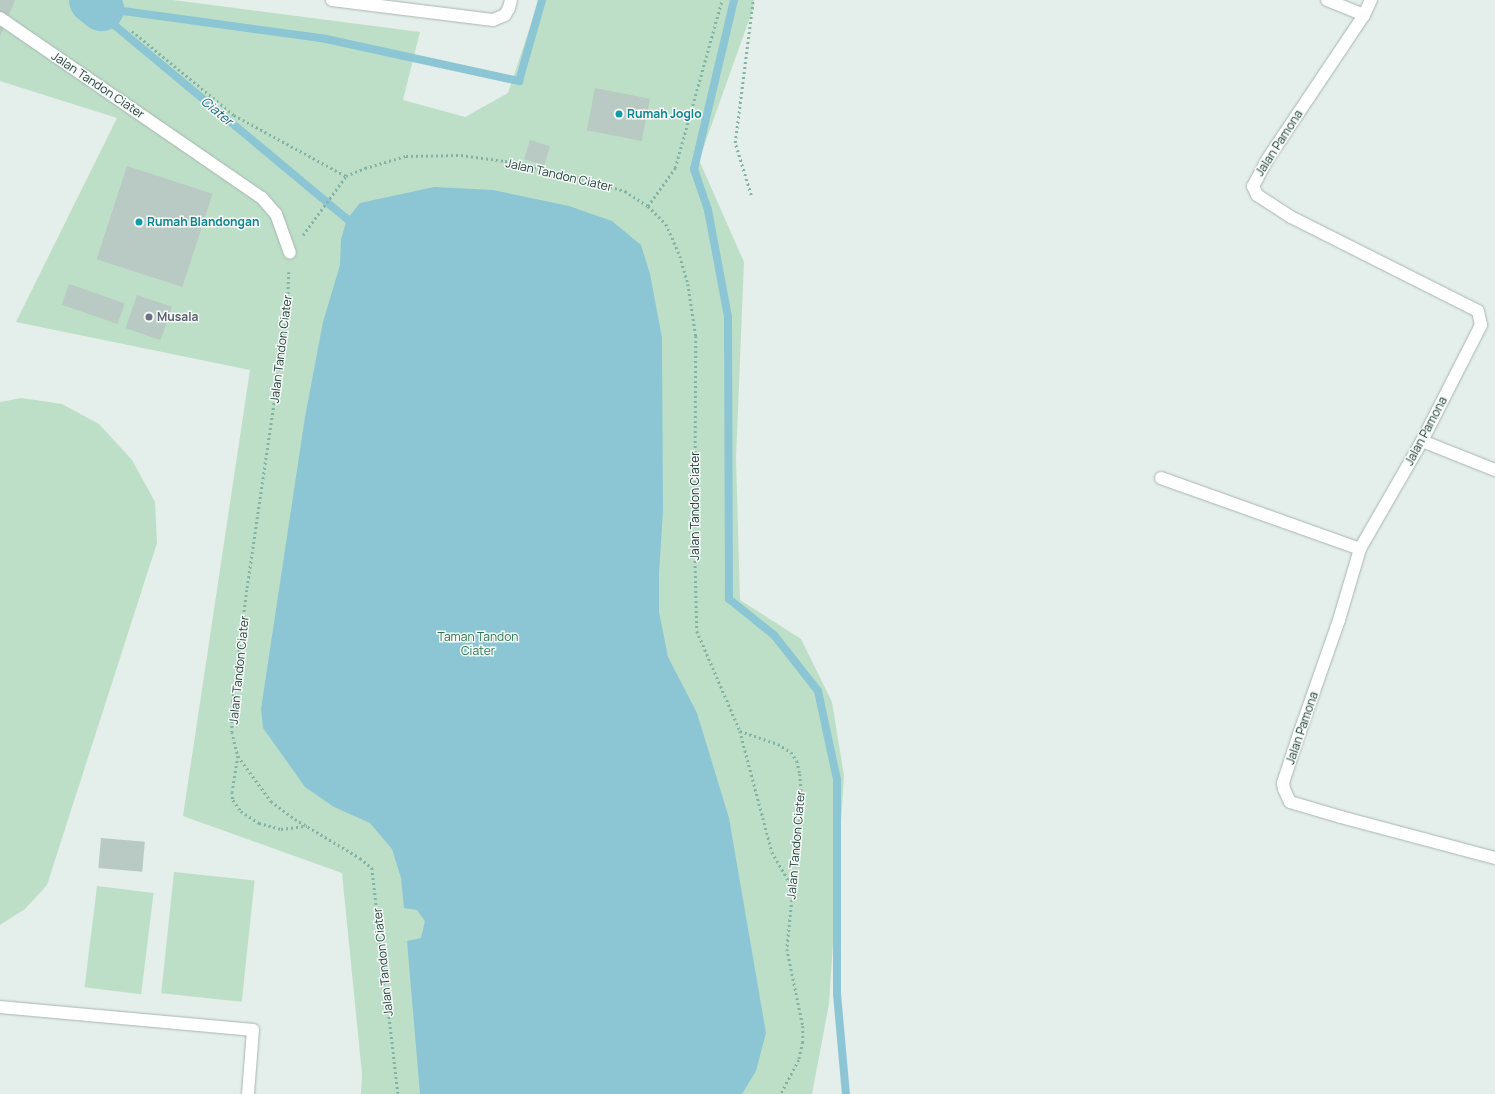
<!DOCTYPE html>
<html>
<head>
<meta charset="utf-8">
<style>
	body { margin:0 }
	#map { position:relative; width:1495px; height:1094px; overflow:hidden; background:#e4eeea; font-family:Manrope,sans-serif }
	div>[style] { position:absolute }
	.green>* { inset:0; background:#bddfc7; transform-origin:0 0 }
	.water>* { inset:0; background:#8cc6d4 }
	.stream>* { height:8px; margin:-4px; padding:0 4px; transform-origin:4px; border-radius:4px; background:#8cc6d4 }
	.river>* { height:45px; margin:-22.5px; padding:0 22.5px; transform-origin:22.5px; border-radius:22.5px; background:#8cc6d4 }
	.building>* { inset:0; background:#b9c9c3; transform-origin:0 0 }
	.path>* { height:2.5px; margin-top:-1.25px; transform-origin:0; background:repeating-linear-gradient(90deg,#84b2a5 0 2px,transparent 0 5px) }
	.roads { filter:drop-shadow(0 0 1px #a6b6b1) drop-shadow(0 0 1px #a6b6b1) }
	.service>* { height:12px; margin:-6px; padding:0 6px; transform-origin:6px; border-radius:6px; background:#fff }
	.minor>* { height:12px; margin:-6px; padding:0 6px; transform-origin:6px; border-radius:6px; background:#fff }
	.dots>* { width:11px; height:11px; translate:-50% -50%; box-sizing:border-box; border:2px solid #f5faf8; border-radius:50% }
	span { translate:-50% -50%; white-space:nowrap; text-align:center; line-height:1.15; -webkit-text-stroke:3px #f5faf8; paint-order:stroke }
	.street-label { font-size:12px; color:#234039 }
	.culture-label { font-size:12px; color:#0d838f; font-weight:700 }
	.left { translate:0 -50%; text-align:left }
	.worship-label { font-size:12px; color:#5b616d; font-weight:700 }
	.park-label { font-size:12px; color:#2c784c }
	.water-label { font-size:13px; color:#1b6a7e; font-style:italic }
</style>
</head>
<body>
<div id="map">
	<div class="green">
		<i style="clip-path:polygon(0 0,173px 0,420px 32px,403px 100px,465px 117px,508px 93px,539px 0,754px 0,753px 9px,699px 160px,744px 262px,736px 458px,740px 600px,801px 639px,832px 702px,844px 776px,829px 1004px,812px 1094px,361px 1094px,362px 1074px,342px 873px,183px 816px,250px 370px,16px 322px,117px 118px,0 81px)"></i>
		<i style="clip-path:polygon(21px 398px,62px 404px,99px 424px,132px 460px,155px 502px,157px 543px,47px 885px,25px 909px,0 925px,0 402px)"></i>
		<i style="left:174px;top:872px;width:81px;height:122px;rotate:6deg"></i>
		<i style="left:97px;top:886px;width:57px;height:102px;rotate:7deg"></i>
	</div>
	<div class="water">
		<i style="clip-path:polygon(434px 187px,493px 190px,569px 206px,612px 221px,641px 245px,650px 274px,662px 338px,663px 511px,659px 574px,659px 612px,668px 657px,697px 713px,729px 818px,766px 1033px,756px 1071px,742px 1094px,420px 1094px,407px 941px,421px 938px,425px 921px,417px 910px,404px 908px,401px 878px,392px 849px,370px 823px,334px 807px,305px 787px,263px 728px,261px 709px,305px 417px,323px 322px,340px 265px,341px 239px,347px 219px,360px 203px)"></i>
	</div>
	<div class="stream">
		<i style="left:734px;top:0;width:174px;rotate:103.3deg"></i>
		<i style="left:694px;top:169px;width:43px;rotate:71.1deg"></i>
		<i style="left:708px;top:210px;width:109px;rotate:79.4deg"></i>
		<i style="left:728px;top:317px;width:282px;rotate:89.8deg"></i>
		<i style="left:729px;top:599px;width:58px;rotate:38.7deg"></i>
		<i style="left:774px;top:635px;width:71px;rotate:51.8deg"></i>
		<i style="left:818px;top:691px;width:91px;rotate:77.9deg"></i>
		<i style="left:837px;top:780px;width:214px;rotate:90deg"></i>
		<i style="left:837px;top:994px;width:100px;rotate:84.9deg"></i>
		<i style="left:101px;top:8px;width:227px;rotate:7.8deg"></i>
		<i style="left:326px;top:39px;width:198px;rotate:12.3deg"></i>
		<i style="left:519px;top:81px;width:84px;rotate:-74.1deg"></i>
		<i style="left:101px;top:8px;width:20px;rotate:53deg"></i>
		<i style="left:113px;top:24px;width:305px;rotate:39.8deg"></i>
	</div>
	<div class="river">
		<i style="left:91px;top:0;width:13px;rotate:39deg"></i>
	</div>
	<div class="building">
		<i style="clip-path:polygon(0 0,15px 0,0 37px)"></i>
		<i style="left:595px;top:88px;width:56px;height:43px;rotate:11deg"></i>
		<i style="left:530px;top:140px;width:21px;height:20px;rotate:17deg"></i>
		<i style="left:127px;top:166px;width:90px;height:98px;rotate:18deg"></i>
		<i style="left:69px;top:284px;width:59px;height:22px;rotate:19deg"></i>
		<i style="left:137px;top:295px;width:37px;height:35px;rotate:19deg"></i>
		<i style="left:101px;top:838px;width:44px;height:30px;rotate:5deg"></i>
	</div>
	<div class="path">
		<i style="left:132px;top:31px;width:132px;rotate:39.5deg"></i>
		<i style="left:234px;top:115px;width:128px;rotate:28.6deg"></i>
		<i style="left:751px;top:195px;width:54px;rotate:-107.1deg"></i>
		<i style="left:735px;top:143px;width:144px;rotate:-82.8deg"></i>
		<i style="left:648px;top:206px;width:47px;rotate:-54.6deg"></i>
		<i style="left:675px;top:168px;width:174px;rotate:-74.4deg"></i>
		<i style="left:303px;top:235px;width:73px;rotate:-53.9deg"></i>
		<i style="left:346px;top:176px;width:21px;rotate:-23deg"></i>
		<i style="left:365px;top:168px;width:43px;rotate:-16.3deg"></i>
		<i style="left:406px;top:156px;width:55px;rotate:-1deg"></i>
		<i style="left:461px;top:155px;width:44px;rotate:7.8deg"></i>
		<i style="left:505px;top:161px;width:58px;rotate:11.9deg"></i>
		<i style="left:562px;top:173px;width:66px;rotate:15.9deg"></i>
		<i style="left:625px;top:191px;width:27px;rotate:33deg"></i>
		<i style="left:648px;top:206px;width:25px;rotate:45deg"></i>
		<i style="left:666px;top:224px;width:35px;rotate:66deg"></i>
		<i style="left:680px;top:256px;width:29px;rotate:74deg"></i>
		<i style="left:688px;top:284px;width:53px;rotate:81.3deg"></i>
		<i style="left:696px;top:336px;width:215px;rotate:90.3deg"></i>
		<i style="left:695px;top:551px;width:80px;rotate:88.6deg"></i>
		<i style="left:697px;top:631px;width:109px;rotate:66.7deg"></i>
		<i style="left:740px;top:731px;width:40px;rotate:18.9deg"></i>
		<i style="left:778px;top:744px;width:15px;rotate:32deg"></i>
		<i style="left:791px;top:752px;width:11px;rotate:56deg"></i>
		<i style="left:797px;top:761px;width:13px;rotate:77deg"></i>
		<i style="left:800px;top:774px;width:26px;rotate:86deg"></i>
		<i style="left:802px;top:800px;width:150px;rotate:95.7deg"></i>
		<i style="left:787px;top:949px;width:79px;rotate:78.3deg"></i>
		<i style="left:803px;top:1026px;width:16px;rotate:90deg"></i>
		<i style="left:803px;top:1042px;width:18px;rotate:103deg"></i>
		<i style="left:799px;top:1060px;width:38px;rotate:118deg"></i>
		<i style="left:289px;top:272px;width:37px;rotate:92deg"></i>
		<i style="left:288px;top:309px;width:284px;rotate:98.3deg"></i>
		<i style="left:247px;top:590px;width:112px;rotate:97.2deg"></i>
		<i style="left:233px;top:701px;width:31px;rotate:92deg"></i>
		<i style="left:232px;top:732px;width:25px;rotate:76deg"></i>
		<i style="left:238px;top:756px;width:56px;rotate:53.7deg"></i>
		<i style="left:271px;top:801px;width:30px;rotate:37deg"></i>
		<i style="left:295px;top:819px;width:76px;rotate:31deg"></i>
		<i style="left:360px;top:858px;width:16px;rotate:40deg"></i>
		<i style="left:372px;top:868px;width:227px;rotate:83.4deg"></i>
		<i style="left:740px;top:731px;width:125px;rotate:75.2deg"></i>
		<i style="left:772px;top:852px;width:42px;rotate:59.7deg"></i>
		<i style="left:238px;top:756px;width:36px;rotate:99deg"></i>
		<i style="left:232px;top:792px;width:8px;rotate:83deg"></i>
		<i style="left:233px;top:800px;width:14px;rotate:54deg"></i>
		<i style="left:241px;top:811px;width:22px;rotate:34deg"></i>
		<i style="left:259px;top:823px;width:23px;rotate:15deg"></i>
		<i style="left:281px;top:829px;width:26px;rotate:-7deg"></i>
	</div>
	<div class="roads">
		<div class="service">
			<i style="left:0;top:18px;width:318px;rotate:34.5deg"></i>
			<i style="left:262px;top:198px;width:21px;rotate:49deg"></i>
			<i style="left:276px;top:214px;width:41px;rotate:70.3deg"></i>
			<i style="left:0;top:1007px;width:254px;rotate:5.2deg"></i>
			<i style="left:253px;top:1030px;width:64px;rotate:94.5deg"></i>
		</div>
		<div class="minor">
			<i style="left:332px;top:0;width:162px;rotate:7.1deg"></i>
			<i style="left:493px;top:20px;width:13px;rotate:-23deg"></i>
			<i style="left:505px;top:15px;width:8px;rotate:-60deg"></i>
			<i style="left:509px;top:8px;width:8px;rotate:-76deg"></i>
			<i style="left:1327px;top:0;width:40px;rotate:22deg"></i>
			<i style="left:1371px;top:0;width:17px;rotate:115deg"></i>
			<i style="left:1364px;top:15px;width:174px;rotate:123.8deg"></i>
			<i style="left:1267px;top:160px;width:30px;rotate:118deg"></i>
			<i style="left:1253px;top:186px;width:10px;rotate:66deg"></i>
			<i style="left:1257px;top:195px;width:40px;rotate:32.9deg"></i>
			<i style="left:1291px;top:217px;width:209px;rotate:26.7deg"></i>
			<i style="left:1478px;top:311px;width:14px;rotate:78deg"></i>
			<i style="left:1481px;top:325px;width:130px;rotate:117deg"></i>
			<i style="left:1422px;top:441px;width:125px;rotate:119.9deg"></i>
			<i style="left:1360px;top:549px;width:74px;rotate:106.5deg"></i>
			<i style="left:1339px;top:620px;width:121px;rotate:109.3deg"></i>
			<i style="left:1299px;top:734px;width:52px;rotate:108.1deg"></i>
			<i style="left:1283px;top:783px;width:6px;rotate:81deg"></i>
			<i style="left:1284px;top:789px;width:14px;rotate:65deg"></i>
			<i style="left:1290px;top:802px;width:53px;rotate:16.4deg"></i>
			<i style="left:1341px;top:817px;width:159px;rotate:14.9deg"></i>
			<i style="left:1422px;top:441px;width:79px;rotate:21.7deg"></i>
			<i style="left:1161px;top:478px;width:211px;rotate:19.6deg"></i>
		</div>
	</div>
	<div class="dots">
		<i style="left:619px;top:114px;background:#0f9aa8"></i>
		<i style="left:139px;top:222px;background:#0f9aa8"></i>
		<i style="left:149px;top:317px;background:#6b7280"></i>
	</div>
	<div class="street-label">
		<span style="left:98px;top:85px;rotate:34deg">Jalan Tandon Ciater</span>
		<span style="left:1279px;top:143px;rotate:-57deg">Jalan Pamona</span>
		<span style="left:559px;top:175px;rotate:13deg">Jalan Tandon Ciater</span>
		<span style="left:281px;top:349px;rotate:-83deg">Jalan Tandon Ciater</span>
		<span style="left:1426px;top:431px;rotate:-62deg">Jalan Pamona</span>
		<span style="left:695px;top:506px;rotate:-90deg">Jalan Tandon Ciater</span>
		<span style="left:239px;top:670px;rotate:-84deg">Jalan Tandon Ciater</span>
		<span style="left:1302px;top:728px;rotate:-71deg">Jalan Pamona</span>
		<span style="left:796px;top:845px;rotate:-85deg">Jalan Tandon Ciater</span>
		<span style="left:383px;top:962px;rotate:-96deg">Jalan Tandon Ciater</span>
	</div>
	<div class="culture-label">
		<span class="left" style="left:627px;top:114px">Rumah Joglo</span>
		<span class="left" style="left:147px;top:222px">Rumah Blandongan</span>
	</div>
	<div class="worship-label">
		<span class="left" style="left:157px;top:317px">Musala</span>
	</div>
	<div class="park-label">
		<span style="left:478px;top:644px">Taman Tandon<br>Ciater</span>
	</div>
	<div class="water-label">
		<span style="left:217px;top:111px;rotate:40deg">Ciater</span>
	</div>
</div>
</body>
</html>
